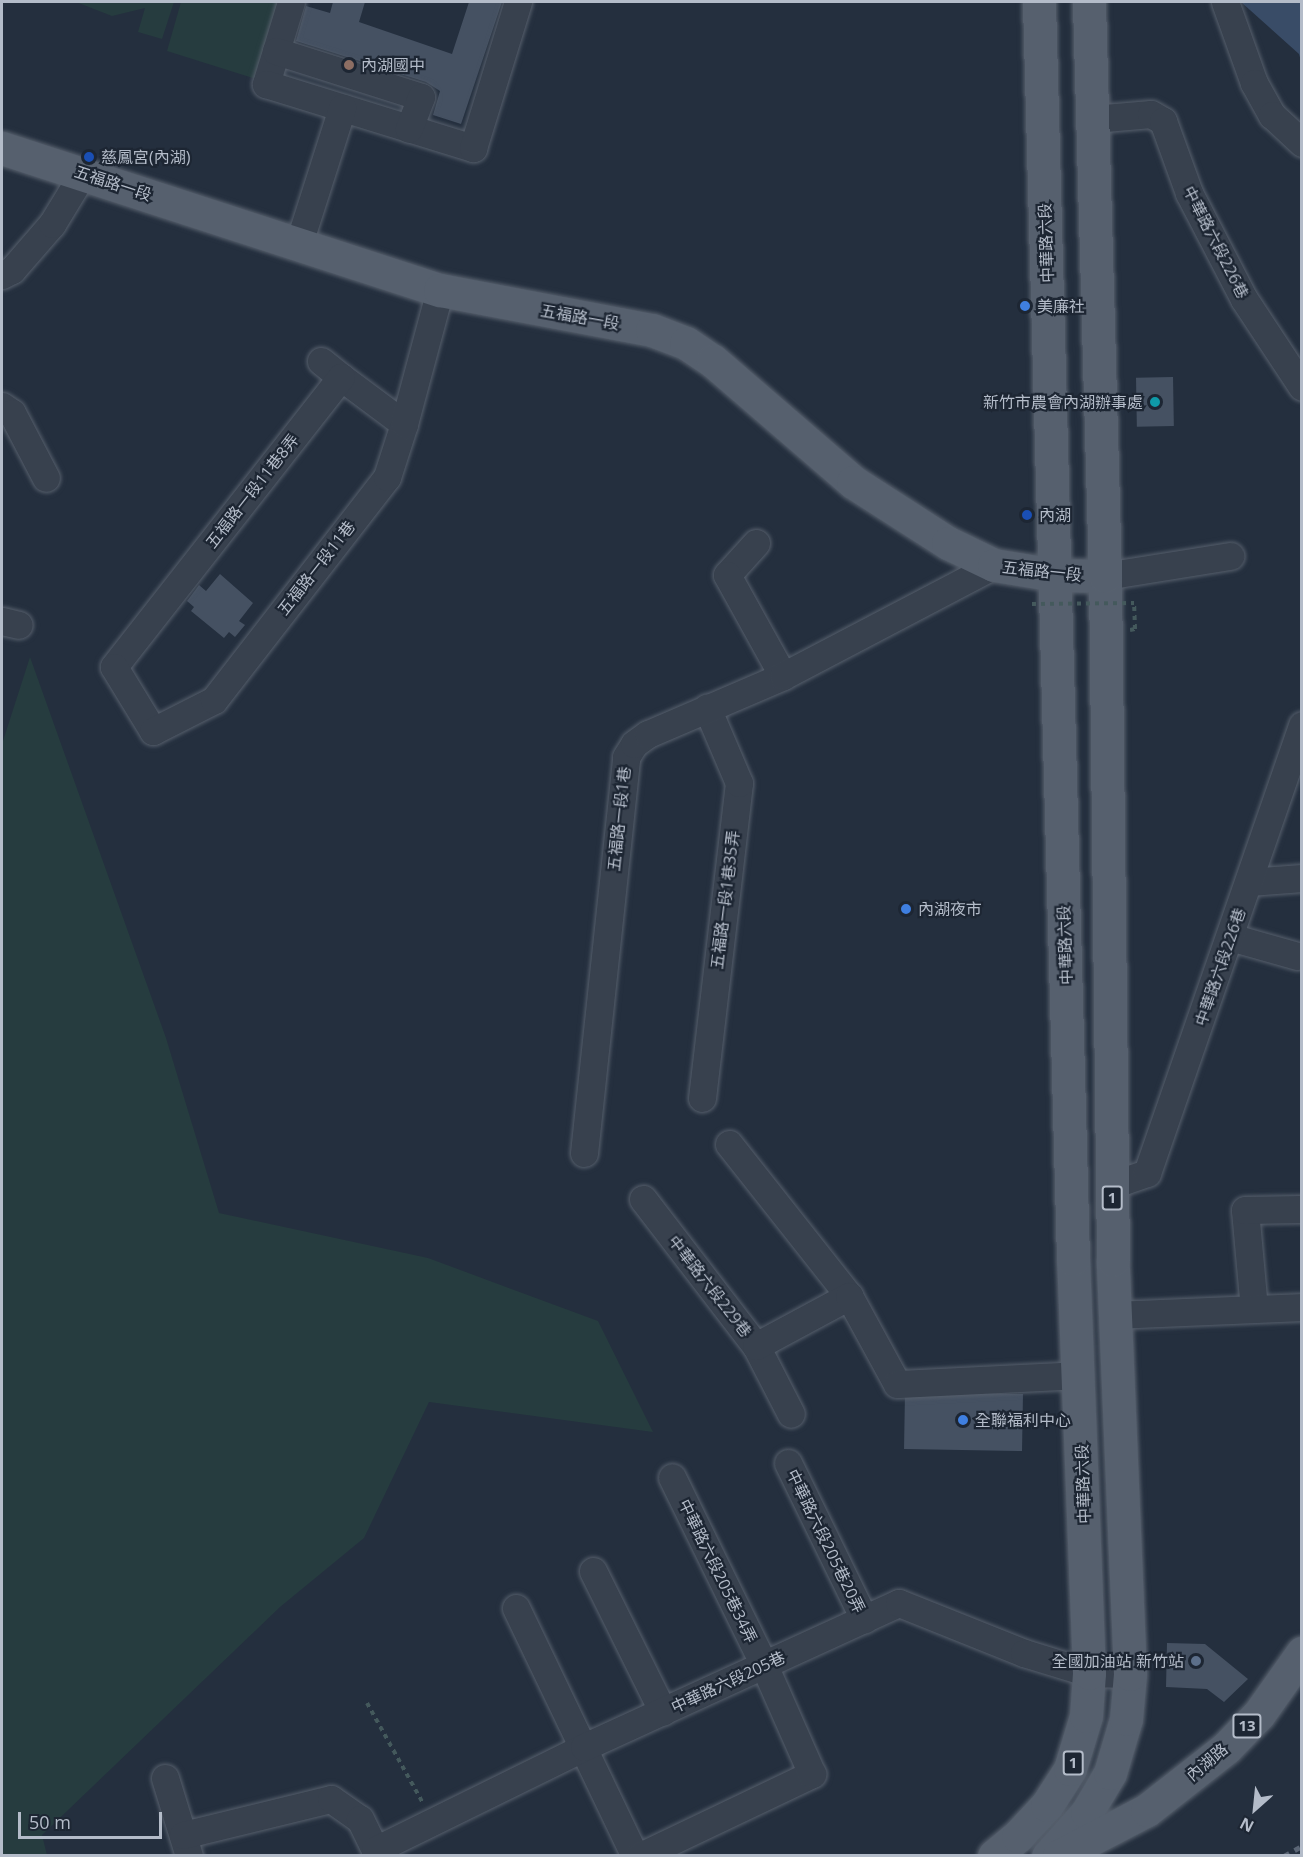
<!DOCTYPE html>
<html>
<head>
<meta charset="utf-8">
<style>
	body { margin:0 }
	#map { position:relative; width:1303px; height:1857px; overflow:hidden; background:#242f3e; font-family:"Open Sans","Noto Sans TC",sans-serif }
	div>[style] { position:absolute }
	.green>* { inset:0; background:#263c3f }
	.water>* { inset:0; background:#394c67 }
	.building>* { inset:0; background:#455162; transform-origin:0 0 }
	.path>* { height:4px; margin-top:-2px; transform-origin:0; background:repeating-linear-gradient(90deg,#44595c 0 4.5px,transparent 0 9px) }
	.roads { filter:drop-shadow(0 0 2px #565f6c) drop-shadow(0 0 2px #565f6c) }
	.minor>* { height:27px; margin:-13.5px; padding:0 13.5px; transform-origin:13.5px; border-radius:13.5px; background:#38414e }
	.major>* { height:33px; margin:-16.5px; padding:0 16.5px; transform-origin:16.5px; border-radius:16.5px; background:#56606e }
	.rail>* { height:4.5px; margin-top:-2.25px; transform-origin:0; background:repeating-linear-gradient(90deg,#5a6575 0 6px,transparent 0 12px) }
	.path-bridge>* { height:4px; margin-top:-2px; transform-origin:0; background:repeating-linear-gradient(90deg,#44595c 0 4.5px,transparent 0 9px) }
	.dots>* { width:16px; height:16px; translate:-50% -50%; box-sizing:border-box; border:3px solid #1d2633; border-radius:50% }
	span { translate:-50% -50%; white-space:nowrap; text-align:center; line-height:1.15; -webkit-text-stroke:4.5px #1d2633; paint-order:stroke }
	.shield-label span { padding:2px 4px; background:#1d2633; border:2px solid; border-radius:4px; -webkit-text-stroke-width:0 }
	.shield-label { font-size:15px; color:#b4bcc9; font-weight:700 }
	.poi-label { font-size:16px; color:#b4bcc9 }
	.left { translate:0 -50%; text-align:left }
	.right { translate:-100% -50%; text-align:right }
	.street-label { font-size:16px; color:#b4bcc9 }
	.frame { position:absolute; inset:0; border:3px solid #b4bcc9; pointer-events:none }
	.north { position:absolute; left:1225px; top:1779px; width:60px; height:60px; -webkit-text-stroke:4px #1d2633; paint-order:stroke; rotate:207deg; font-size:16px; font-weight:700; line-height:24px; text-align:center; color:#b4bcc9 }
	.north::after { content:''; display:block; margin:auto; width:21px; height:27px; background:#b4bcc9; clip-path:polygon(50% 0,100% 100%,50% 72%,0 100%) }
	.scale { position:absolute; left:18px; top:1812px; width:144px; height:27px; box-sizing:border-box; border:3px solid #b4bcc9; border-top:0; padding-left:8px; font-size:18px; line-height:21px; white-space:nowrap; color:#b4bcc9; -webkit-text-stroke:4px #1d2633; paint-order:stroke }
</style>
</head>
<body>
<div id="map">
	<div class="green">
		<i style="clip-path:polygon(76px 2px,174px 2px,162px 39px,138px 32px,145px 8px,112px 16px)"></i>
		<i style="clip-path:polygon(181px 2px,279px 2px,256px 79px,167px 51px)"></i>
		<i style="clip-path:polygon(30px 657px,166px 1038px,219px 1213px,428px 1258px,598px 1321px,653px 1432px,429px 1402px,364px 1538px,280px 1607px,42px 1835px,47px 1855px,2px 1856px,2px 744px)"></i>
	</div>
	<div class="water">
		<i style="clip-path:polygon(1241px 2px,1301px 2px,1301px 61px,1299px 54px)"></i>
	</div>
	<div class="building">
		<i style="clip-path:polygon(333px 2px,365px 2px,359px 22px,452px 54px,469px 2px,502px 2px,461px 124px,433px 115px,440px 91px,426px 82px,296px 41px,306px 6px,330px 13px)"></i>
		<i style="left:1173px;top:377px;width:49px;height:37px;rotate:89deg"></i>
		<i style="clip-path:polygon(220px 574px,253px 603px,239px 621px,245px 625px,235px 637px,229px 632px,224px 638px,191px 611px,194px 607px,187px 601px,199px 585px,206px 591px)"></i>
		<i style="left:1023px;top:1394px;width:57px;height:118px;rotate:91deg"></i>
		<i style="clip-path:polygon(1167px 1643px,1205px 1644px,1248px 1679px,1224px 1702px,1207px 1689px,1166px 1687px)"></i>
	</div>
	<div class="path">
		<i style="left:1130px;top:630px;width:5px;rotate:-11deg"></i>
		<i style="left:1135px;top:629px;width:26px;rotate:-92deg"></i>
		<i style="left:367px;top:1703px;width:115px;rotate:60.8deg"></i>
	</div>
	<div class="roads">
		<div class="minor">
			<i style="left:291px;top:2px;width:86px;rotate:107deg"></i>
			<i style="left:266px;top:84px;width:217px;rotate:17.2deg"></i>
			<i style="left:473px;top:148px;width:153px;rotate:-72.9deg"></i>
			<i style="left:1225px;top:2px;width:86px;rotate:70.3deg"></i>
			<i style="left:1254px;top:83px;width:37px;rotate:61deg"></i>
			<i style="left:1272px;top:115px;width:41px;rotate:43deg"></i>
			<i style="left:276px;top:51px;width:152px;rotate:17.6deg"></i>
			<i style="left:421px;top:97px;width:34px;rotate:111deg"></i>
			<i style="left:1093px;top:119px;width:58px;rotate:-4.9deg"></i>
			<i style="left:1151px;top:114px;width:14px;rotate:30deg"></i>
			<i style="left:1163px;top:121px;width:77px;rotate:70.1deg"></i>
			<i style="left:1189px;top:193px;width:119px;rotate:62.6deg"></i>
			<i style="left:1244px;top:299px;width:105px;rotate:56.6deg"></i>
			<i style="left:299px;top:243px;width:142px;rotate:-72.3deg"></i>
			<i style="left:2px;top:275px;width:11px;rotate:-27deg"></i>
			<i style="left:12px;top:270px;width:61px;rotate:-49deg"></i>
			<i style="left:52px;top:224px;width:60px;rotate:-58.7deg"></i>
			<i style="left:321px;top:361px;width:26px;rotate:39deg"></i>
			<i style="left:2px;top:406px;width:12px;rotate:35deg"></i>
			<i style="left:12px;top:413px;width:73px;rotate:62.4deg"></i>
			<i style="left:404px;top:424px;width:79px;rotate:-143.3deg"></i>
			<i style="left:341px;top:377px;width:368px;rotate:128.1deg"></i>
			<i style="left:114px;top:667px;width:75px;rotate:58.6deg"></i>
			<i style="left:153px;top:731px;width:68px;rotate:-26.9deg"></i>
			<i style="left:214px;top:700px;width:282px;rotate:-52.2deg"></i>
			<i style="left:387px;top:477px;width:56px;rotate:-72.2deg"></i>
			<i style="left:404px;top:424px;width:139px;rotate:-75deg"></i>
			<i style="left:756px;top:543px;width:43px;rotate:132.2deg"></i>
			<i style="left:727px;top:575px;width:115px;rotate:61deg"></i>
			<i style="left:1105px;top:576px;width:127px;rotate:-9.1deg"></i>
			<i style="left:2px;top:621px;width:17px;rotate:13deg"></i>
			<i style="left:1249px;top:882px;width:53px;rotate:-4.3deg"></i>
			<i style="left:1230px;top:937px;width:70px;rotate:15.8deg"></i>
			<i style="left:702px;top:1098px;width:317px;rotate:-83.3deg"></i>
			<i style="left:739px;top:783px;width:82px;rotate:-113.1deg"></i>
			<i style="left:729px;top:1144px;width:194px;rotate:51.7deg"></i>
			<i style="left:584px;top:1153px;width:398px;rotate:-83.9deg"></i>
			<i style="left:626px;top:757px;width:15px;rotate:-58deg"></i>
			<i style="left:634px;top:744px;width:17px;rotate:-36deg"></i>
			<i style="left:648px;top:734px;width:147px;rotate:-23.2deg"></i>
			<i style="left:783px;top:676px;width:238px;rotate:-27.7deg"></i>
			<i style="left:1112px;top:1185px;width:37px;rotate:-19deg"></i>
			<i style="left:1147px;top:1173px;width:474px;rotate:-70.9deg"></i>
			<i style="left:643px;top:1199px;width:185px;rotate:52.5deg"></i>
			<i style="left:756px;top:1346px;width:76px;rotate:62.8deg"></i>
			<i style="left:1254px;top:1309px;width:99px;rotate:-95.2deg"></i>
			<i style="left:1245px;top:1210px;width:57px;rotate:-1deg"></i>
			<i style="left:1115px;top:1315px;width:187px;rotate:-2.4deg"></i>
			<i style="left:756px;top:1346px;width:106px;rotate:-28.3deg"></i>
			<i style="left:849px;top:1296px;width:100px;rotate:61.4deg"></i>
			<i style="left:897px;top:1384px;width:181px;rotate:-2.8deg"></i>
			<i style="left:788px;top:1463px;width:174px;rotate:64deg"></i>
			<i style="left:593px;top:1571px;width:157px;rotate:63.6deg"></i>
			<i style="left:516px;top:1608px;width:275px;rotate:64.4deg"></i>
			<i style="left:165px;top:1778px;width:82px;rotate:72.9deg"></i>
			<i style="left:183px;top:1835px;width:152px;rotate:-13.7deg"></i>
			<i style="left:331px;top:1799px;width:35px;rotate:35deg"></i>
			<i style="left:360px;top:1819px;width:34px;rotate:64deg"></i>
			<i style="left:375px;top:1850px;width:233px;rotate:-26.2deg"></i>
			<i style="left:584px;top:1747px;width:346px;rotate:-24.6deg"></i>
			<i style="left:899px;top:1603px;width:135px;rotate:21.8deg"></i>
			<i style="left:1024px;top:1653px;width:68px;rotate:17.1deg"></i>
			<i style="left:1089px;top:1673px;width:41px;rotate:1.4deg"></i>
			<i style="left:640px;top:1856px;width:191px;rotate:-25.5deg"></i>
			<i style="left:812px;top:1774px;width:119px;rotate:-113.8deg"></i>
			<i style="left:764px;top:1665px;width:209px;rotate:-116.1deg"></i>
		</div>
		<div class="major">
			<i style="left:2px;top:148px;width:460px;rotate:18deg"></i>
			<i style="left:440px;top:290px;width:216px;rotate:10.7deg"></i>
			<i style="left:652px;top:330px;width:36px;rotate:21deg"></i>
			<i style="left:686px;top:343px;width:32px;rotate:34deg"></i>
			<i style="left:713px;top:361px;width:185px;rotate:40.8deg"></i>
			<i style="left:853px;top:482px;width:113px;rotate:32.7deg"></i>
			<i style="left:948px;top:543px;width:51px;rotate:25.6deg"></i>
			<i style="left:994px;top:565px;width:62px;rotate:9.3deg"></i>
			<i style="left:1055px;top:575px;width:50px;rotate:1.1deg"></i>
			<i style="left:994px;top:1856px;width:31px;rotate:-40deg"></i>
			<i style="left:1018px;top:1836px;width:42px;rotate:-46.9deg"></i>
			<i style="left:1047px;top:1805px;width:43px;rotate:-57.4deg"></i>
			<i style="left:1070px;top:1769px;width:55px;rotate:-73.2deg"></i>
			<i style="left:1086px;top:1716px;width:43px;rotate:-86deg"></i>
			<i style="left:1089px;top:1673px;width:414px;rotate:-92.2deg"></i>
			<i style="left:1073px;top:1259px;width:1257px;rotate:-91.55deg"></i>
			<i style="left:1048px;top:1856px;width:59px;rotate:-48.4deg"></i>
			<i style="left:1087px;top:1812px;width:45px;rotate:-59.5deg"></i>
			<i style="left:1110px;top:1773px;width:56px;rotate:-73.5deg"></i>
			<i style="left:1126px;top:1719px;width:45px;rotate:-84.9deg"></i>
			<i style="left:1130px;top:1674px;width:414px;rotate:-92.4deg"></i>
			<i style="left:1113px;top:1260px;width:684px;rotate:-90.67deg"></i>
			<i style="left:1105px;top:576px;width:574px;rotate:-91.6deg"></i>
			<i style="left:1059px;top:1856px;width:99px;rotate:-27.6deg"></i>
			<i style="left:1147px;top:1810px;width:100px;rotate:-38.1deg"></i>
			<i style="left:1226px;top:1748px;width:47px;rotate:-45.9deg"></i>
			<i style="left:1259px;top:1714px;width:75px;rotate:-54.8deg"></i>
		</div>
	</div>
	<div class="rail">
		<i style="left:1284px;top:1856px;width:21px;rotate:-29deg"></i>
	</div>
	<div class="path-bridge">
		<i style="left:1032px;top:604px;width:102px;rotate:-0.6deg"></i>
	</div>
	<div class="dots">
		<i style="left:349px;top:65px;background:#8d6e63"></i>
		<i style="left:89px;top:157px;background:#1a4fb4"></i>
		<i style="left:1025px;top:306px;background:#3f7fe0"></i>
		<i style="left:1155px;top:402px;background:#0f9aa8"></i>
		<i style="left:1027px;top:515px;background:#1a4fb4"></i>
		<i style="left:906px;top:909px;background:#3f7fe0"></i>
		<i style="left:963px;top:1420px;background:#3f7fe0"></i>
		<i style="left:1196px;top:1661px;background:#5c6f8a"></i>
	</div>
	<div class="shield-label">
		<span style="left:1112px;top:1198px">1</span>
		<span style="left:1247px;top:1726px">13</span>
		<span style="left:1073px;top:1763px">1</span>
	</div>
	<div class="poi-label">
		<span class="left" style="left:361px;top:65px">內湖國中</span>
		<span class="left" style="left:101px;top:157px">慈鳳宮(內湖)</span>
		<span class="left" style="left:1037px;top:306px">美廉社</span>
		<span class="right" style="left:1143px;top:402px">新竹市農會內湖辦事處</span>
		<span class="left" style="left:1039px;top:515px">內湖</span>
		<span class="left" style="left:918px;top:909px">內湖夜市</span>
		<span class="left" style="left:975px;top:1420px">全聯福利中心</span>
		<span class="right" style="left:1184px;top:1661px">全國加油站 新竹站</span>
	</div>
	<div class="street-label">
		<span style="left:113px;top:183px;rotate:18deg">五福路一段</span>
		<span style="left:1216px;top:242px;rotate:63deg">中華路六段226巷</span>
		<span style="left:1046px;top:243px;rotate:-92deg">中華路六段</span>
		<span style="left:580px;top:317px;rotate:10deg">五福路一段</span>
		<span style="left:252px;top:491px;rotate:-52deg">五福路一段11巷8弄</span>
		<span style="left:316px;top:568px;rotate:-52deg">五福路一段11巷</span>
		<span style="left:1042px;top:571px;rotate:6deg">五福路一段</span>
		<span style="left:619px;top:819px;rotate:-84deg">五福路一段1巷</span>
		<span style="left:725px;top:900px;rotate:-83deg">五福路一段1巷35弄</span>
		<span style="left:1065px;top:945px;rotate:-92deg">中華路六段</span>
		<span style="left:1220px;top:967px;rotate:-71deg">中華路六段226巷</span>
		<span style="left:710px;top:1286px;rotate:52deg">中華路六段229巷</span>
		<span style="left:1083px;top:1484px;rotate:-92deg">中華路六段</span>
		<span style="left:826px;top:1541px;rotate:64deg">中華路六段205巷20弄</span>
		<span style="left:718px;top:1571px;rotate:64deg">中華路六段205巷34弄</span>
		<span style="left:728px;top:1682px;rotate:-25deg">中華路六段205巷</span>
		<span style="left:1207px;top:1762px;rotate:-40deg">內湖路</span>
	</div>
	<div class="frame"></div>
	<div class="north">N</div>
	<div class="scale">50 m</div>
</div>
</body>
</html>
